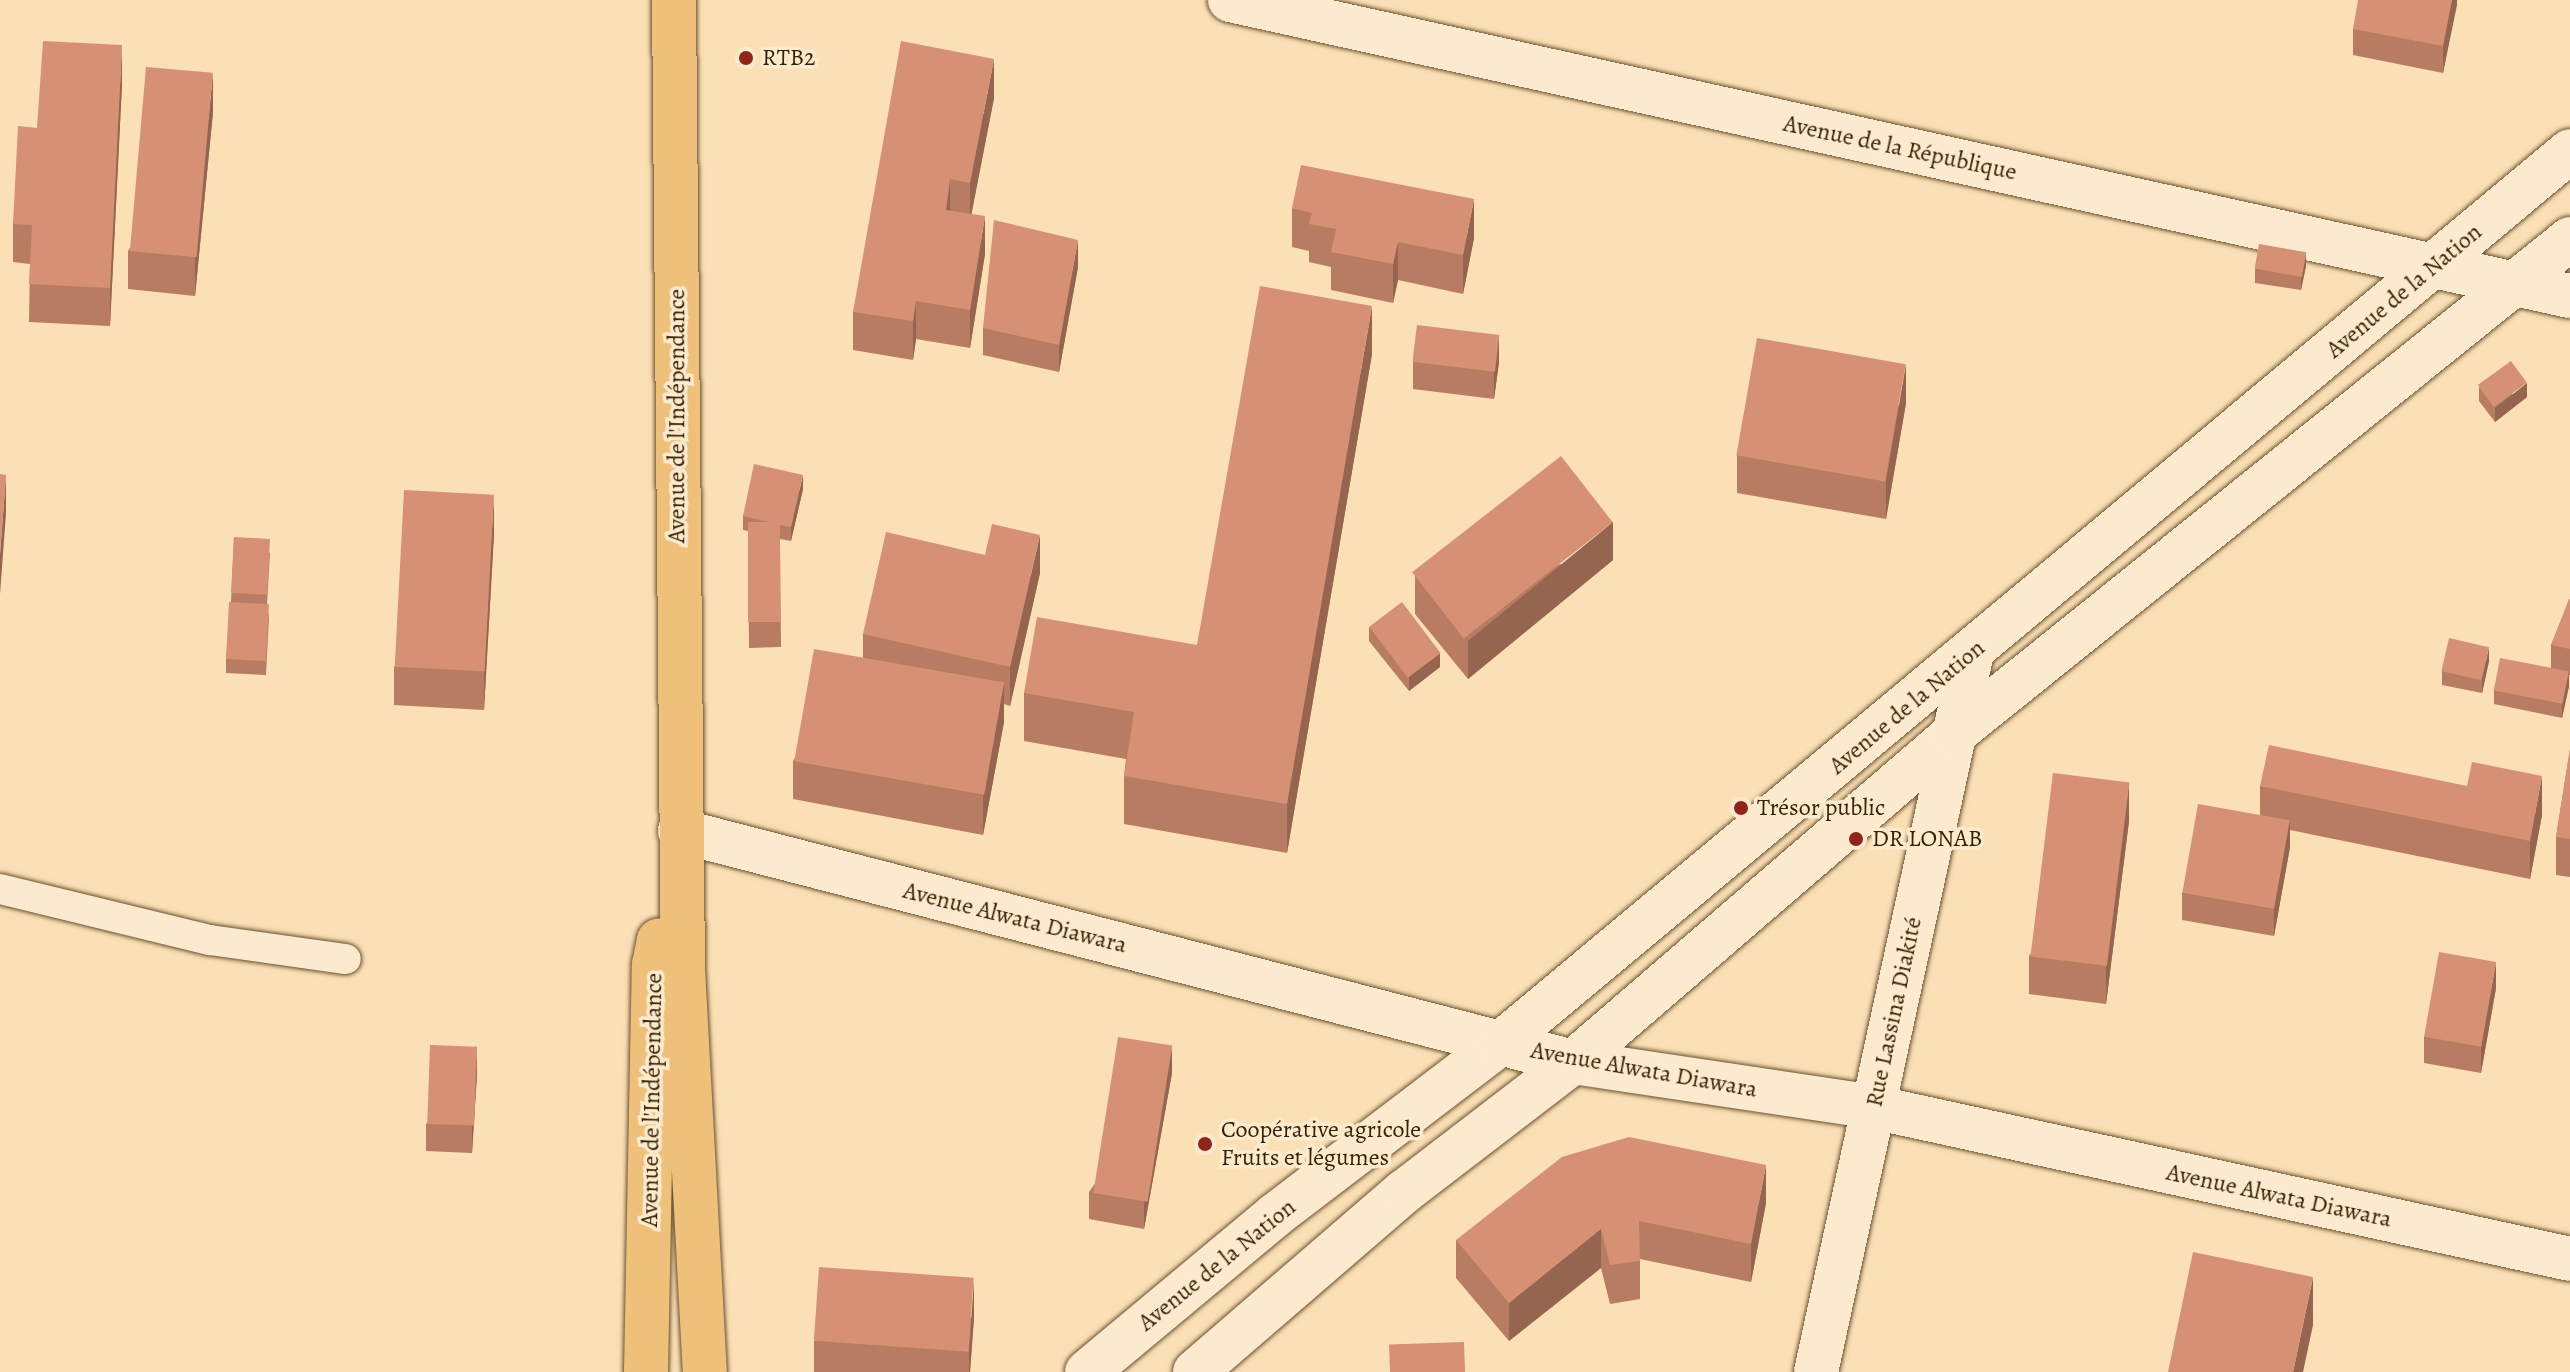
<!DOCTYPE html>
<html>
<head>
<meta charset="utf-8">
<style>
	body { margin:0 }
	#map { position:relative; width:2570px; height:1372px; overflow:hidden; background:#fbdfb5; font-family:Alegreya,serif }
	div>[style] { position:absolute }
	.roads { filter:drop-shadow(0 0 2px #6a5130) drop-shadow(0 0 2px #6a5130) }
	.service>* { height:30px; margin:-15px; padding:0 15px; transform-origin:15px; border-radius:15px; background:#fceacf }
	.minor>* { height:44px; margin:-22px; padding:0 22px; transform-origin:22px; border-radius:22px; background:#fceacf }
	.tertiary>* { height:44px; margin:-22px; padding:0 22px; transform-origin:22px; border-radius:22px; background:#fceacf }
	.secondary>* { height:44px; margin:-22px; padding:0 22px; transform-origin:22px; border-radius:22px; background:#fceacf }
	.trunk>* { height:44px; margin:-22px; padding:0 22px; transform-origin:22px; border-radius:22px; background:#eec07a }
	.wall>* { inset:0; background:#b87c63 }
	.shaded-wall>* { inset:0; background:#966550 }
	.building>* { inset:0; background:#d69073; transform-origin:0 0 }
	.dots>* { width:22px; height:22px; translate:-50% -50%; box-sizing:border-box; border:4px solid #fceacf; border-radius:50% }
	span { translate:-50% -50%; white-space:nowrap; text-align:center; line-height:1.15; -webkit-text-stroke:7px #fceacf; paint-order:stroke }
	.poi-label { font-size:24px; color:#392203 }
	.left { translate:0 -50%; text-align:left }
	.street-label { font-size:24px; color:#392203 }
</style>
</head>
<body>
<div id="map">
	<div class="roads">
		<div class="service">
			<i style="left:0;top:889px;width:216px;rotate:13.7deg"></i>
			<i style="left:210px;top:940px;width:137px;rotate:8deg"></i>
		</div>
		<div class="minor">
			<i style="left:680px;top:831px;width:922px;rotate:14.5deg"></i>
			<i style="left:1573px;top:1062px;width:303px;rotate:8.5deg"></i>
			<i style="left:1873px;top:1107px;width:713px;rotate:12.3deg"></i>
			<i style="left:1816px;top:1372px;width:737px;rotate:-77.77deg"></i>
		</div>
		<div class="tertiary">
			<i style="left:1230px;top:0;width:1372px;rotate:12.46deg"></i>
		</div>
		<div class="secondary">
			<i style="left:1087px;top:1372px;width:244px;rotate:-39.8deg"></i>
			<i style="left:1274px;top:1216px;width:285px;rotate:-37.3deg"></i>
			<i style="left:1501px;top:1043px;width:1392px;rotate:-39.84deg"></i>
			<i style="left:1195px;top:1372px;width:277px;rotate:-40.8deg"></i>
			<i style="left:1405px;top:1191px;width:212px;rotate:-37.5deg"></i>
			<i style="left:1573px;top:1062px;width:504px;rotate:-40.74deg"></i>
			<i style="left:1955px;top:733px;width:789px;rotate:-38.77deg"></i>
		</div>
		<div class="trunk">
			<i style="left:674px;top:0;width:969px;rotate:89.47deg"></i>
			<i style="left:683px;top:969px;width:404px;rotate:86.9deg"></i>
			<i style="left:646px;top:1372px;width:407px;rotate:-88.9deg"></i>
			<i style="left:654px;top:965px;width:25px;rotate:-79deg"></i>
		</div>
	</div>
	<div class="wall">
		<i style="clip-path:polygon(2457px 0,2443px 73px,2353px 55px,2353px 29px)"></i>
		<i style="clip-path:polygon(122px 84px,110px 326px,29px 322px,30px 264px,13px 262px,13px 224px,37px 128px)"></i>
		<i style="clip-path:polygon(994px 98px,971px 214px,985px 254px,970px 348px,916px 339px,913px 360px,853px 350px,853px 312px)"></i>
		<i style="clip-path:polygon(213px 112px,195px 296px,128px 289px,128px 251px)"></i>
		<i style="clip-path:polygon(1292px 208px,1474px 238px,1463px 294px,1398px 280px,1393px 303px,1331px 290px,1331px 267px,1309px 262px,1309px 251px,1292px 247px)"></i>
		<i style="clip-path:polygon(2306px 266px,2301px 290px,2255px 283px,2255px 269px)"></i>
		<i style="clip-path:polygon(1078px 267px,1059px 372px,983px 355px,983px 328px)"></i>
		<i style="clip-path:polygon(1372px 354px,1287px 853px,1124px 824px,1124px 776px,1126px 759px,1024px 741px,1024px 693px,1197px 645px)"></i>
		<i style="clip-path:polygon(1413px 362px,1499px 362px,1494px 399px,1413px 389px)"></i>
		<i style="clip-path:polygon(2479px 387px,2527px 397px,2495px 422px,2479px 401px)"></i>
		<i style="clip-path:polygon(1906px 403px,1886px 519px,1737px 493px,1737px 455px)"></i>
		<i style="clip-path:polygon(803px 489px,791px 541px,780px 539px,781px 647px,749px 648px,748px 531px,743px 530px,743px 516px)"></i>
		<i style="clip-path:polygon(494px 534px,484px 710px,394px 705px,394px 667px)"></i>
		<i style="clip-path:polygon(234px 537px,270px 553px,267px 604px,269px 618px,266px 675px,226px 673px,226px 659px,231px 602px)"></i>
		<i style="clip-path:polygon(1613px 560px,1468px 679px,1415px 614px,1415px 576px)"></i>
		<i style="clip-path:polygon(1040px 573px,1010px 706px,1004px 704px,1004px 722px,983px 835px,793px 799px,793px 761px,863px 658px,863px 634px)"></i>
		<i style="clip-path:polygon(2570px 599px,2570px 675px,2569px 675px,2569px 686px,2562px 718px,2494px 704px,2494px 690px,2551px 668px,2551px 645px)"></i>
		<i style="clip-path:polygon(1369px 627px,1440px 667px,1409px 691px,1369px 641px)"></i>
		<i style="clip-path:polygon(2489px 661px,2482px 693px,2442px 685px,2442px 671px)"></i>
		<i style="clip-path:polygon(2570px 749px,2570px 877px,2556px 875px,2556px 837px)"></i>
		<i style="clip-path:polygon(2260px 786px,2542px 815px,2530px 879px,2290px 830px,2290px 847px,2274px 936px,2182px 920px,2182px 893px,2260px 815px)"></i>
		<i style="clip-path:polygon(2129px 821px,2106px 1004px,2029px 994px,2029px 956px)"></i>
		<i style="clip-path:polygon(2496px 988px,2481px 1073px,2424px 1063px,2424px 1037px)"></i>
		<i style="clip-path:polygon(1172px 1073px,1144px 1229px,1089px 1219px,1089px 1192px)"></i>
		<i style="clip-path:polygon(477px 1074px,472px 1153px,426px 1151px,426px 1124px)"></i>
		<i style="clip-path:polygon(1766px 1203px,1751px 1282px,1640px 1259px,1640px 1299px,1610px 1304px,1601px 1268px,1509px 1341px,1456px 1278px,1456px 1240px)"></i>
		<i style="clip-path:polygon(974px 1317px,970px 1372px,814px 1372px,814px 1341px)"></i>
	</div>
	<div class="shaded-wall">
		<i style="clip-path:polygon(2452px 0,2457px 0,2457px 5px,2443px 73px,2443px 46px)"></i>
		<i style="clip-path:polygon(122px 45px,122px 84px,110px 326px,110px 288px)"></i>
		<i style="clip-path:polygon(994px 59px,994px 98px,970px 222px,970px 183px)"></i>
		<i style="clip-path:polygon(213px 73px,213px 112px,195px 296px,195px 257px)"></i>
		<i style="clip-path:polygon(950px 179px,950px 218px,946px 210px)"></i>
		<i style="clip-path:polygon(1474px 199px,1474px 238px,1463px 294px,1463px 255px)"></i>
		<i style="clip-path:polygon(985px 216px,985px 254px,970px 348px,970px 310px)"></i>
		<i style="clip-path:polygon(1078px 240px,1078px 267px,1059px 372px,1059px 345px)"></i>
		<i style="clip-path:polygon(1398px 242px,1398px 280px,1393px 303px,1393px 264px)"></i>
		<i style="clip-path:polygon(2306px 252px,2306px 266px,2301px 290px,2301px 276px)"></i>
		<i style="clip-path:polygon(916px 301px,916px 339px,913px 360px,913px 321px)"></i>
		<i style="clip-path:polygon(1372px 306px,1372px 354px,1287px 853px,1287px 804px)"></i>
		<i style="clip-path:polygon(1499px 335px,1499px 362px,1494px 399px,1494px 372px)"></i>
		<i style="clip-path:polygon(1906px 364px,1906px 403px,1886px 519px,1886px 481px)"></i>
		<i style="clip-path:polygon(2527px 383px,2527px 397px,2495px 422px,2495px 408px)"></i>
		<i style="clip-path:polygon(6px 475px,6px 513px,0 594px,0 555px)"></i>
		<i style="clip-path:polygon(803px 475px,803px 489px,791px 541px,791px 527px)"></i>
		<i style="clip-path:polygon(494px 495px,494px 534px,484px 710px,484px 671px)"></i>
		<i style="clip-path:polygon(1613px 522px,1613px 560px,1468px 679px,1468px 641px)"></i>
		<i style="clip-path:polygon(1040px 535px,1040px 573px,1010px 706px,1010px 667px)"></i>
		<i style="clip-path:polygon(2489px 647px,2489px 661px,2482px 693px,2482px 679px)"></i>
		<i style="clip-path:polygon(1440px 653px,1440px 667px,1409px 691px,1409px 677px)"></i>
		<i style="clip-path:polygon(2569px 672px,2569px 686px,2562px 718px,2562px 704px)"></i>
		<i style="clip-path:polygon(1004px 683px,1004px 722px,983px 835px,983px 796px)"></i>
		<i style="clip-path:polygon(2542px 776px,2542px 815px,2530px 879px,2530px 841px)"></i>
		<i style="clip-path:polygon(2129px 782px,2129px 821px,2106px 1004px,2106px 966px)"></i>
		<i style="clip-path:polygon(2290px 820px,2290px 847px,2274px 936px,2274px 909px)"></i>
		<i style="clip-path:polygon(2496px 962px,2496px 988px,2481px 1073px,2481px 1046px)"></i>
		<i style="clip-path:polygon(1172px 1046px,1172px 1073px,1144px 1229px,1144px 1202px)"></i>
		<i style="clip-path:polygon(477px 1047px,477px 1074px,472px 1153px,472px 1126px)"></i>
		<i style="clip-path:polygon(1766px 1165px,1766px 1203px,1751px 1282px,1751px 1244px)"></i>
		<i style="clip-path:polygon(1601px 1229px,1601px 1268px,1509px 1341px,1509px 1303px)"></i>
		<i style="clip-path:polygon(2313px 1277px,2313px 1325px,2303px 1372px,2293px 1372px)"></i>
		<i style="clip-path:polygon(974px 1279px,974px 1317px,970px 1372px,969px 1372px,969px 1353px)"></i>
	</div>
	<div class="building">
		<i style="clip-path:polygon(2358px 0,2452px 0,2443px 46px,2353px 29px)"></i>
		<i style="clip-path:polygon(43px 41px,122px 45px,110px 288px,29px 284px,32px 225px,13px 224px,18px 126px,37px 128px)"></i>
		<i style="clip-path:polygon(901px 41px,994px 59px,970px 183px,950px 179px,946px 210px,985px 216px,970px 310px,916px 301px,913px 321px,853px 312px)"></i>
		<i style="left:146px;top:67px;width:67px;height:185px;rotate:5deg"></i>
		<i style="clip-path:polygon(1301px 165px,1474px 199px,1463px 255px,1398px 242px,1393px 264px,1331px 252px,1336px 229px,1309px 224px,1312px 213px,1292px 208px)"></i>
		<i style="clip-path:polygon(994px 220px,1078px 240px,1059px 345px,983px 328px)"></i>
		<i style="left:2259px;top:244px;width:48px;height:25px;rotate:10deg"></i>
		<i style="clip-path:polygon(1260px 286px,1372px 306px,1287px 804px,1124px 776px,1134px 712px,1024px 693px,1037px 617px,1197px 645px)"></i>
		<i style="left:1417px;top:325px;width:83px;height:37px;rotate:7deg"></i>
		<i style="left:1757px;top:338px;width:151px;height:119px;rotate:10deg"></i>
		<i style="left:2511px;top:361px;width:27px;height:41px;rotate:54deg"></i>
		<i style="left:1561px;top:456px;width:84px;height:189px;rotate:52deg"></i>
		<i style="clip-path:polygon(754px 464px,803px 475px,791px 527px,780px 525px,780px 522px,768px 522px,743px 516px)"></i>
		<i style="clip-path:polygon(0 474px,6px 475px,0 555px)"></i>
		<i style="left:404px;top:490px;width:90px;height:177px;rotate:3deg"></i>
		<i style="left:748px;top:522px;width:32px;height:100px"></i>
		<i style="clip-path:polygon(992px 524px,1040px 535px,1010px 667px,863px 634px,886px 532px,985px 555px)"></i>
		<i style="left:234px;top:537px;width:36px;height:56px;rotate:3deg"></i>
		<i style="clip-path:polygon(2569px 599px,2570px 599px,2570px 649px,2551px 645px)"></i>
		<i style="left:229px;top:602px;width:40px;height:57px;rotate:3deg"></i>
		<i style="left:1402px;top:602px;width:64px;height:41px;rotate:53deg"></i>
		<i style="left:2449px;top:638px;width:41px;height:34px;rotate:13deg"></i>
		<i style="left:814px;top:649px;width:193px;height:114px;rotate:10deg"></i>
		<i style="left:2500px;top:658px;width:70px;height:33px;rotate:11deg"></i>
		<i style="clip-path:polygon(2269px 745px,2467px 786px,2472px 762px,2542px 776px,2530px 841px,2260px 786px)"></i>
		<i style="clip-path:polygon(2570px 749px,2570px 839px,2556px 837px)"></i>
		<i style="left:2053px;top:773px;width:77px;height:185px;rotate:7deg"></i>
		<i style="left:2198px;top:804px;width:93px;height:90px;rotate:10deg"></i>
		<i style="left:2439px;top:952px;width:58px;height:86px;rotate:10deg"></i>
		<i style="left:1118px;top:1037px;width:55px;height:158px;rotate:9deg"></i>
		<i style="left:430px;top:1045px;width:47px;height:79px;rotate:2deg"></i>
		<i style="clip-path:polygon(1629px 1137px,1766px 1165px,1751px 1244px,1639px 1221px,1640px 1261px,1610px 1265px,1601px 1229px,1509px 1303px,1456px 1240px,1562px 1157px)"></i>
		<i style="clip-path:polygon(2193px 1252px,2313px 1277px,2293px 1372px,2168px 1372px)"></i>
		<i style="left:819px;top:1267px;width:155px;height:74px;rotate:4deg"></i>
		<i style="left:1464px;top:1342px;width:30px;height:75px;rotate:88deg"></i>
	</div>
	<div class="dots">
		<i style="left:746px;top:58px;background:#8f2418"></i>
		<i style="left:1741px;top:808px;background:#8f2418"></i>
		<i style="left:1856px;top:839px;background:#8f2418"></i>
		<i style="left:1205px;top:1144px;background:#8f2418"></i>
	</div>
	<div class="poi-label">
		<span class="left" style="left:762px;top:58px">RTB2</span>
		<span class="left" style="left:1757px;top:808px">Trésor public</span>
		<span class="left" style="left:1872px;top:839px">DR LONAB</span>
		<span class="left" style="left:1221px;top:1144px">Coopérative agricole<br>Fruits et légumes</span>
	</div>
	<div class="street-label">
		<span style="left:1900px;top:148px;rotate:12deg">Avenue de la République</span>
		<span style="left:2404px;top:291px;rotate:-40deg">Avenue de la Nation</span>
		<span style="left:677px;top:416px;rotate:-90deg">Avenue de l'Indépendance</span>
		<span style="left:1907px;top:707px;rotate:-40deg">Avenue de la Nation</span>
		<span style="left:1015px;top:918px;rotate:14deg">Avenue Alwata Diawara</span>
		<span style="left:1894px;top:1012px;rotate:-78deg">Rue Lassina Diakité</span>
		<span style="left:1644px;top:1070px;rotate:10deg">Avenue Alwata Diawara</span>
		<span style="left:652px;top:1100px;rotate:-89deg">Avenue de l'Indépendance</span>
		<span style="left:2279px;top:1196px;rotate:12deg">Avenue Alwata Diawara</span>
		<span style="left:1217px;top:1265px;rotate:-39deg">Avenue de la Nation</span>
	</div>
</div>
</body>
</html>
